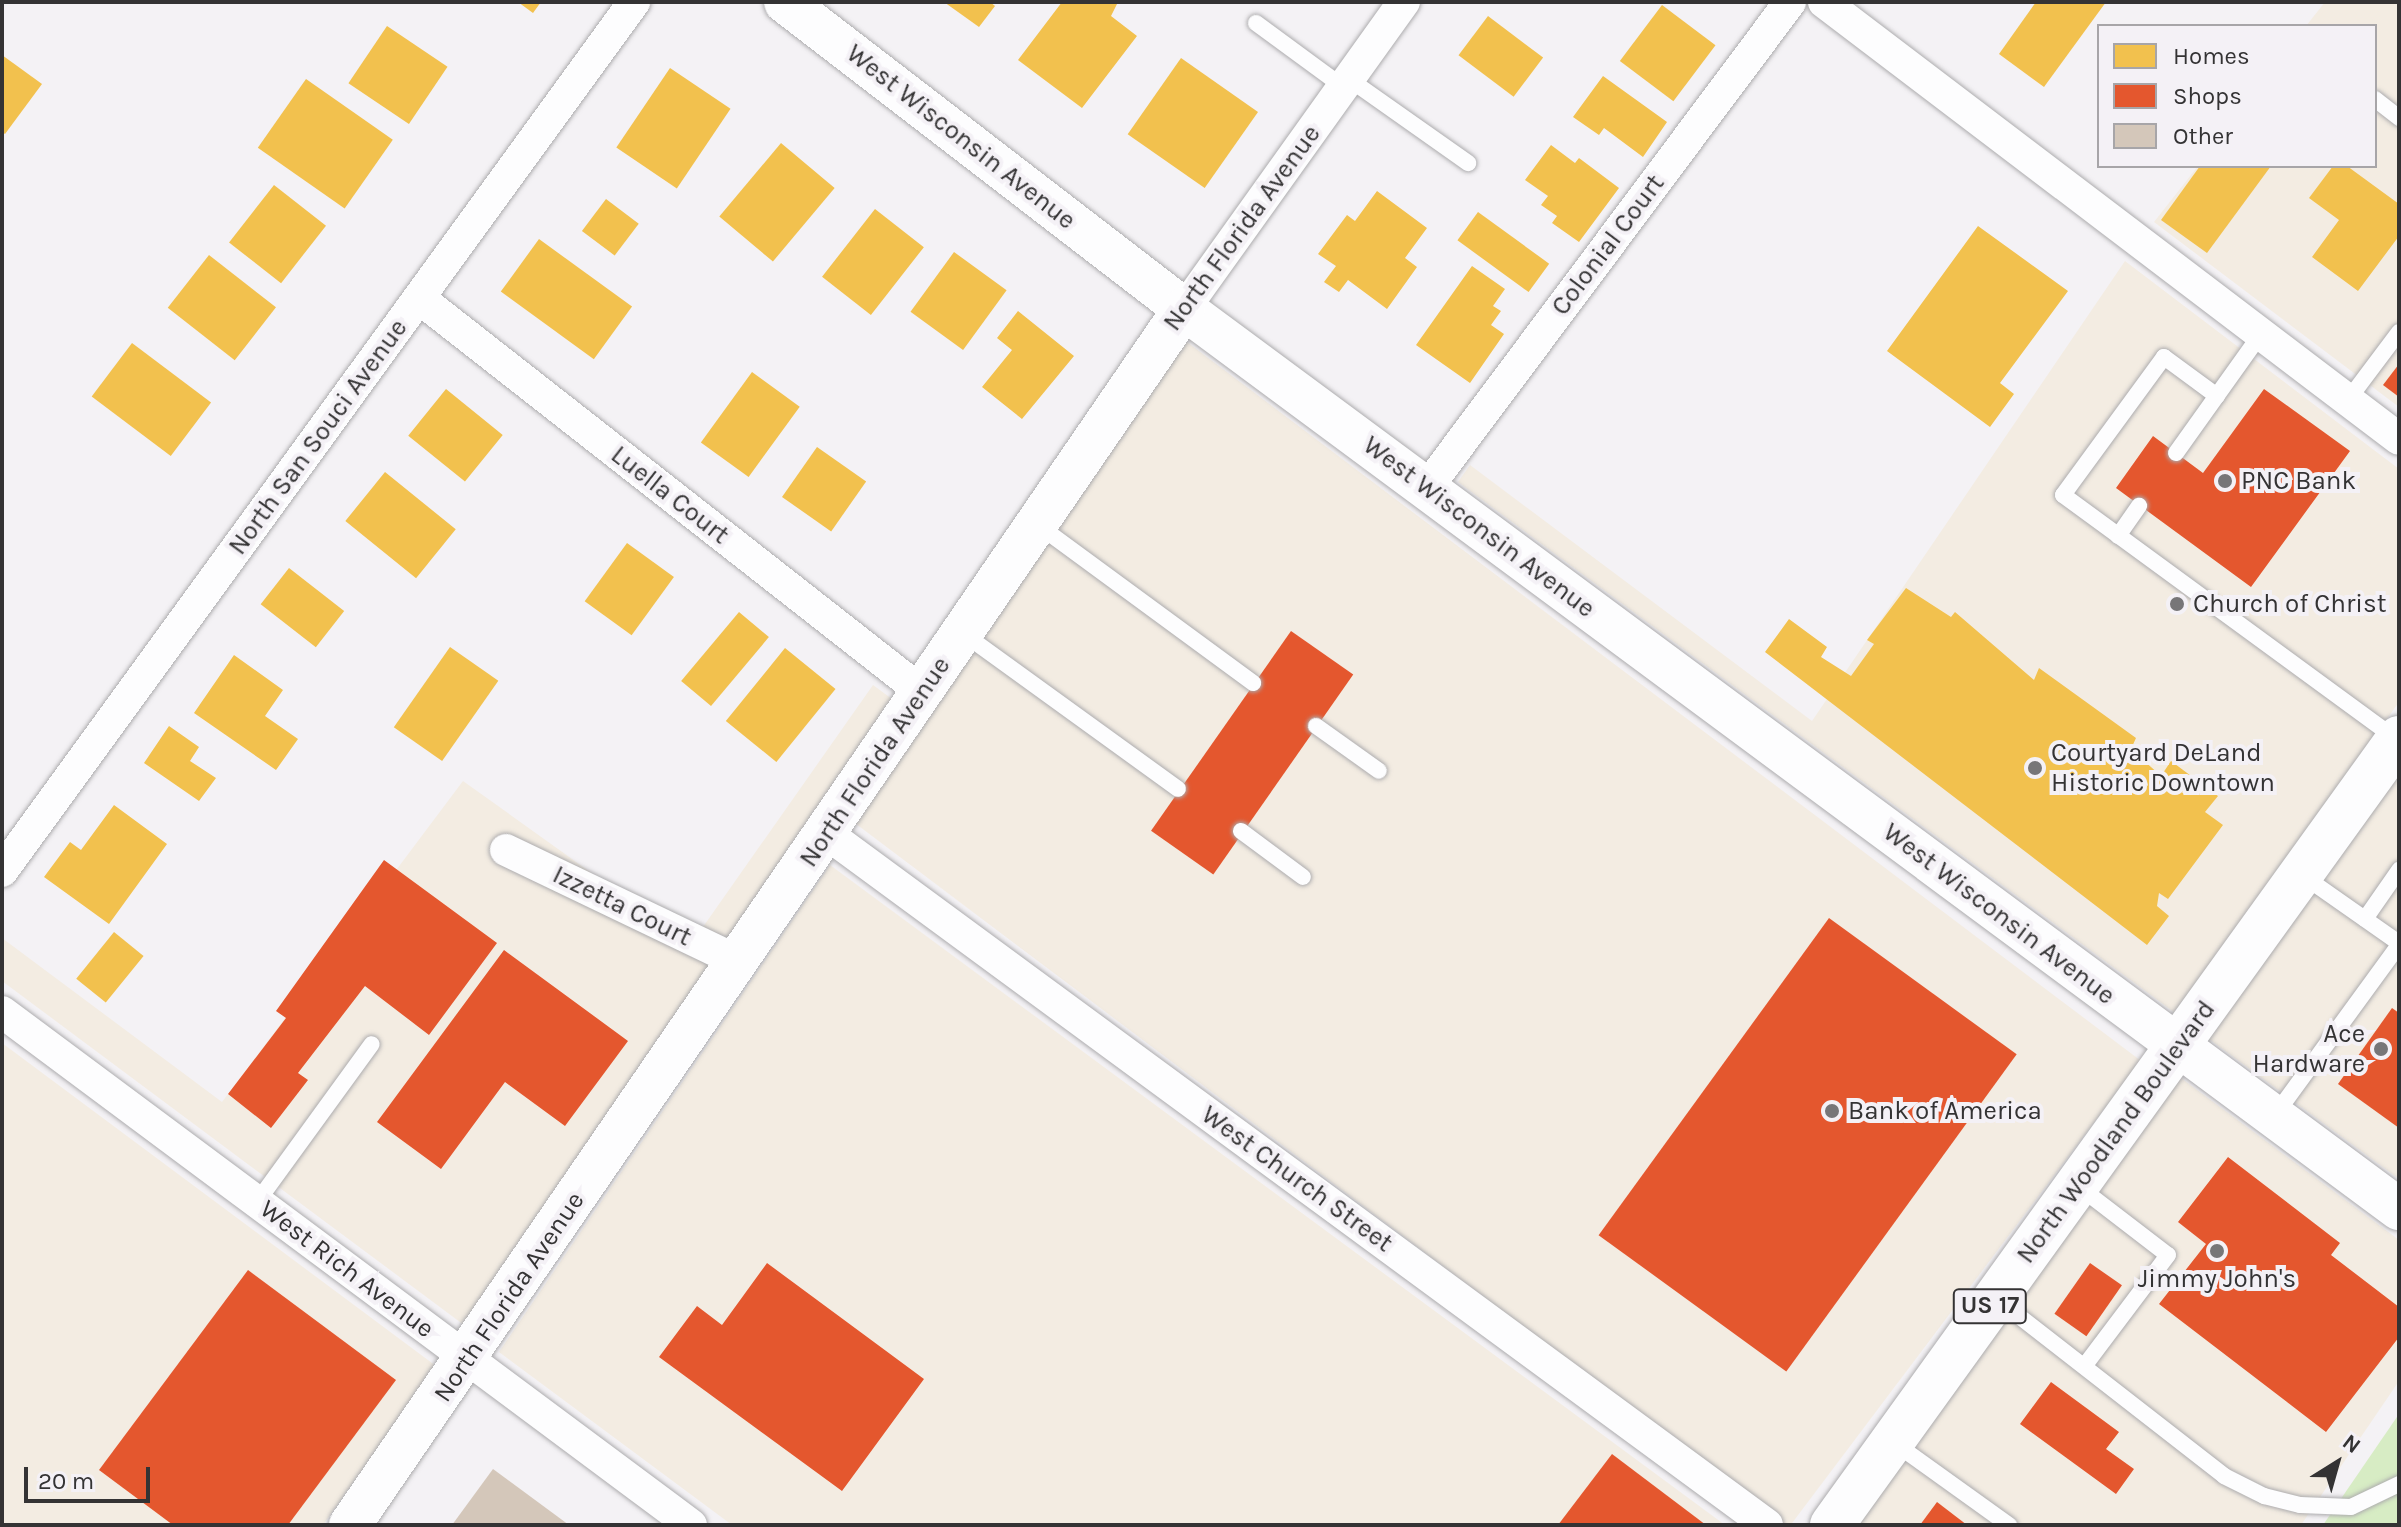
<!DOCTYPE html>
<html>
<head>
<meta charset="utf-8">
<style>
	body { margin:0 }
	#map { position:relative; width:2401px; height:1527px; overflow:hidden; background:#f4f2f5; font-family:Karla,sans-serif }
	div>[style] { position:absolute }
	.commercial>* { inset:0; background:#f3ece2; transform-origin:0 0 }
	.green>* { inset:0; background:#d7ecc4 }
	.homes>* { inset:0; background:#f2c14e; transform-origin:0 0 }
	.shops>* { inset:0; background:#e4572e; transform-origin:0 0 }
	.building>* { inset:0; background:#d4c7ba }
	.roads { filter:drop-shadow(0 0 2px #adacae) drop-shadow(0 0 2px #adacae) }
	.service>* { height:16px; margin:-8px; padding:0 8px; transform-origin:8px; border-radius:8px; background:#fdfdfe }
	.minor>* { height:32px; margin:-16px; padding:0 16px; transform-origin:16px; border-radius:16px; background:#fdfdfe }
	.tertiary>* { height:42px; margin:-21px; padding:0 21px; transform-origin:21px; border-radius:21px; background:#fdfdfe }
	.primary>* { height:44px; margin:-22px; padding:0 22px; transform-origin:22px; border-radius:22px; background:#fdfdfe }
	.dots>* { width:22px; height:22px; translate:-50% -50%; box-sizing:border-box; border:4px solid #f4f1f6; border-radius:50% }
	span { translate:-50% -50%; white-space:nowrap; text-align:center; line-height:1.15; -webkit-text-stroke:8px #f4f1f6; paint-order:stroke }
	.shield-label span { padding:2px 6px; background:#f4f1f6; border:2px solid; border-radius:6px; -webkit-text-stroke-width:0 }
	.shield-label { font-size:24px; color:#343334; font-weight:700 }
	.street-label { font-size:26px; color:#343334 }
	.poi-label { font-size:26px; color:#343334 }
	.left { translate:0 -50%; text-align:left }
	.right { translate:-100% -50%; text-align:right }
	.frame { position:absolute; inset:0; border:4px solid #343334; pointer-events:none }
	.legend { position:absolute; left:2097px; top:24px; width:280px; height:144px; box-sizing:border-box; background:#f4f1f6; border:2px solid #a7a5a8; margin:0; padding:10px 14px; list-style:none; font-size:24px; color:#343334 }
	.legend li { display:flex; align-items:center; gap:16px; height:40px }
	.legend b { width:40px; border:2px solid #a7a5a8 }
	.north { position:absolute; left:2297px; top:1423px; width:80px; height:80px; -webkit-text-stroke:6px #f4f1f6; paint-order:stroke; rotate:37deg; font-size:22px; font-weight:700; line-height:32px; text-align:center; color:#343334 }
	.north::after { content:''; display:block; margin:auto; width:28px; height:36px; background:#343334; clip-path:polygon(50% 0,100% 100%,50% 72%,0 100%) }
	.scale { position:absolute; left:24px; top:1467px; width:126px; height:36px; box-sizing:border-box; border:4px solid #343334; border-top:0; padding-left:10px; font-size:24px; line-height:28px; white-space:nowrap; color:#343334; -webkit-text-stroke:6px #f4f1f6; paint-order:stroke }
</style>
</head>
<body>
<div id="map">
	<div class="commercial">
		<i style="clip-path:polygon(2325px 2px,2399px 2px,2399px 407px,2154px 222px,2198px 166px,2375px 166px,2375px 26px,2306px 26px)"></i>
		<i style="clip-path:polygon(2125px 261px,2399px 469px,2399px 702px,2175px 1013px,1458px 482px,1470px 465px,1812px 721px)"></i>
		<i style="left:1187px;top:342px;width:1194px;height:584px;rotate:37deg"></i>
		<i style="clip-path:polygon(873px 685px,892px 699px,464px 1325px,2px 981px,2px 938px,222px 1102px,463px 781px,691px 944px)"></i>
		<i style="clip-path:polygon(2399px 775px,2399px 1179px,2209px 1039px)"></i>
		<i style="clip-path:polygon(830px 865px,1725px 1525px,732px 1525px,499px 1352px)"></i>
		<i style="clip-path:polygon(2px 1043px,436px 1366px,323px 1525px,2px 1525px)"></i>
		<i style="clip-path:polygon(2181px 1078px,2399px 1240px,2399px 1381px,2301px 1525px,1858px 1525px)"></i>
	</div>
	<div class="green">
		<i style="clip-path:polygon(2399px 1414px,2399px 1525px,2323px 1525px)"></i>
	</div>
	<div class="homes">
		<i style="clip-path:polygon(518px 2px,541px 2px,533px 13px)"></i>
		<i style="clip-path:polygon(944px 2px,990px 2px,995px 6px,979px 27px)"></i>
		<i style="clip-path:polygon(1062px 2px,1118px 2px,1111px 16px,1137px 36px,1082px 108px,1018px 60px)"></i>
		<i style="clip-path:polygon(2036px 2px,2106px 2px,2044px 87px,1999px 54px)"></i>
		<i style="left:1662px;top:5px;width:67px;height:70px;rotate:37deg"></i>
		<i style="left:1488px;top:16px;width:69px;height:49px;rotate:37deg"></i>
		<i style="left:387px;top:26px;width:73px;height:69px;rotate:34deg"></i>
		<i style="clip-path:polygon(2px 55px,42px 84px,5px 134px,2px 132px)"></i>
		<i style="left:1181px;top:58px;width:94px;height:93px;rotate:35deg"></i>
		<i style="left:670px;top:68px;width:73px;height:96px;rotate:34deg"></i>
		<i style="clip-path:polygon(1603px 76px,1667px 122px,1643px 157px,1604px 128px,1599px 135px,1573px 117px)"></i>
		<i style="left:306px;top:79px;width:106px;height:84px;rotate:35deg"></i>
		<i style="left:781px;top:143px;width:70px;height:96px;rotate:40deg"></i>
		<i style="clip-path:polygon(1551px 145px,1575px 163px,1579px 158px,1619px 188px,1579px 242px,1552px 223px,1557px 216px,1541px 205px,1548px 196px,1525px 180px)"></i>
		<i style="clip-path:polygon(2200px 166px,2271px 166px,2207px 253px,2161px 220px)"></i>
		<i style="clip-path:polygon(2333px 166px,2347px 166px,2399px 204px,2399px 236px,2358px 291px,2312px 257px,2339px 220px,2309px 198px)"></i>
		<i style="left:274px;top:185px;width:66px;height:73px;rotate:38deg"></i>
		<i style="clip-path:polygon(1377px 191px,1427px 228px,1405px 258px,1417px 267px,1387px 309px,1348px 280px,1339px 292px,1324px 282px,1336px 266px,1318px 254px,1347px 215px,1355px 221px)"></i>
		<i style="left:606px;top:199px;width:41px;height:40px;rotate:37deg"></i>
		<i style="left:875px;top:209px;width:62px;height:86px;rotate:38deg"></i>
		<i style="left:1478px;top:212px;width:88px;height:35px;rotate:36deg"></i>
		<i style="clip-path:polygon(1978px 226px,2068px 291px,2000px 383px,2014px 394px,1990px 427px,1887px 351px)"></i>
		<i style="left:539px;top:239px;width:115px;height:65px;rotate:36deg"></i>
		<i style="left:954px;top:252px;width:65px;height:74px;rotate:36deg"></i>
		<i style="left:209px;top:255px;width:85px;height:67px;rotate:38deg"></i>
		<i style="clip-path:polygon(1472px 266px,1505px 289px,1493px 306px,1501px 311px,1491px 325px,1504px 334px,1470px 383px,1416px 345px)"></i>
		<i style="clip-path:polygon(1018px 311px,1074px 356px,1022px 419px,982px 387px,1012px 350px,997px 338px)"></i>
		<i style="left:132px;top:343px;width:99px;height:67px;rotate:37deg"></i>
		<i style="left:752px;top:372px;width:59px;height:87px;rotate:36deg"></i>
		<i style="left:446px;top:389px;width:73px;height:60px;rotate:39deg"></i>
		<i style="left:817px;top:447px;width:60px;height:61px;rotate:35deg"></i>
		<i style="left:385px;top:472px;width:91px;height:63px;rotate:39deg"></i>
		<i style="left:627px;top:543px;width:58px;height:72px;rotate:36deg"></i>
		<i style="left:289px;top:568px;width:70px;height:46px;rotate:38deg"></i>
		<i style="clip-path:polygon(1906px 588px,1951px 617px,1955px 612px,2034px 680px,2039px 668px,2136px 738px,2131px 749px,2161px 776px,2171px 761px,2218px 796px,2205px 812px,2223px 825px,2168px 899px,2159px 893px,2157px 906px,2169px 916px,2147px 945px,1765px 652px,1789px 619px,1827px 647px,1821px 657px,1851px 676px,1874px 644px,1867px 640px)"></i>
		<i style="left:739px;top:612px;width:39px;height:90px;rotate:40deg"></i>
		<i style="left:450px;top:647px;width:59px;height:98px;rotate:35deg"></i>
		<i style="left:785px;top:648px;width:65px;height:94px;rotate:39deg"></i>
		<i style="clip-path:polygon(234px 655px,283px 690px,265px 716px,298px 739px,276px 770px,194px 713px)"></i>
		<i style="clip-path:polygon(169px 726px,199px 747px,190px 761px,216px 778px,199px 801px,144px 763px)"></i>
		<i style="clip-path:polygon(114px 805px,167px 844px,109px 924px,44px 877px,70px 842px,81px 850px)"></i>
		<i style="left:114px;top:932px;width:38px;height:60px;rotate:39deg"></i>
	</div>
	<div class="shops">
		<i style="clip-path:polygon(2399px 364px,2399px 397px,2383px 385px)"></i>
		<i style="clip-path:polygon(2264px 389px,2350px 451px,2251px 587px,2116px 488px,2153px 436px,2203px 473px)"></i>
		<i style="left:1291px;top:631px;width:76px;height:244px;rotate:35deg"></i>
		<i style="clip-path:polygon(384px 860px,497px 943px,429px 1035px,365px 986px,298px 1073px,308px 1080px,271px 1128px,228px 1094px,286px 1018px,276px 1011px)"></i>
		<i style="left:1829px;top:918px;width:232px;height:392px;rotate:36deg"></i>
		<i style="clip-path:polygon(504px 950px,628px 1041px,565px 1126px,505px 1082px,441px 1169px,377px 1122px)"></i>
		<i style="clip-path:polygon(2392px 1008px,2399px 1013px,2399px 1128px,2338px 1084px)"></i>
		<i style="clip-path:polygon(2228px 1157px,2340px 1243px,2331px 1255px,2399px 1307px,2399px 1337px,2326px 1432px,2159px 1304px,2206px 1244px,2178px 1222px)"></i>
		<i style="clip-path:polygon(767px 1263px,924px 1379px,842px 1491px,659px 1357px,697px 1306px,722px 1325px)"></i>
		<i style="left:2090px;top:1263px;width:39px;height:62px;rotate:35deg"></i>
		<i style="clip-path:polygon(248px 1270px,396px 1380px,288px 1525px,173px 1525px,99px 1470px)"></i>
		<i style="clip-path:polygon(2051px 1382px,2119px 1432px,2106px 1449px,2134px 1469px,2116px 1494px,2020px 1424px)"></i>
		<i style="clip-path:polygon(1612px 1454px,1706px 1525px,1558px 1525px)"></i>
		<i style="clip-path:polygon(1937px 1502px,1967px 1525px,1920px 1525px)"></i>
	</div>
	<div class="building">
		<i style="clip-path:polygon(493px 1469px,569px 1525px,452px 1525px)"></i>
	</div>
	<div class="roads">
		<div class="service">
			<i style="left:1256px;top:23px;width:108px;rotate:36.3deg"></i>
			<i style="left:1349px;top:79px;width:146px;rotate:35.2deg"></i>
			<i style="left:2375px;top:99px;width:31px;rotate:38deg"></i>
			<i style="left:2217px;top:396px;width:66px;rotate:-143.7deg"></i>
			<i style="left:2164px;top:357px;width:171px;rotate:126.2deg"></i>
			<i style="left:2063px;top:495px;width:415px;rotate:36.2deg"></i>
			<i style="left:2348px;top:400px;width:85px;rotate:-53.1deg"></i>
			<i style="left:2176px;top:453px;width:146px;rotate:-54.5deg"></i>
			<i style="left:1038px;top:525px;width:267px;rotate:36.3deg"></i>
			<i style="left:2118px;top:536px;width:37px;rotate:-55deg"></i>
			<i style="left:964px;top:634px;width:264px;rotate:35.9deg"></i>
			<i style="left:1316px;top:726px;width:77px;rotate:35.5deg"></i>
			<i style="left:1241px;top:831px;width:77px;rotate:36.6deg"></i>
			<i style="left:2302px;top:875px;width:118px;rotate:35deg"></i>
			<i style="left:2365px;top:919px;width:60px;rotate:-55.2deg"></i>
			<i style="left:2275px;top:1115px;width:210px;rotate:-53.9deg"></i>
			<i style="left:2078px;top:1186px;width:113px;rotate:37.5deg"></i>
			<i style="left:2168px;top:1255px;width:138px;rotate:127deg"></i>
			<i style="left:257px;top:1202px;width:195px;rotate:-54deg"></i>
			<i style="left:1997px;top:1299px;width:288px;rotate:37.9deg"></i>
			<i style="left:2224px;top:1476px;width:45px;rotate:26.6deg"></i>
			<i style="left:2264px;top:1496px;width:37px;rotate:14deg"></i>
			<i style="left:2300px;top:1505px;width:51px;rotate:2.2deg"></i>
			<i style="left:2351px;top:1507px;width:53px;rotate:-25.6deg"></i>
			<i style="left:1893px;top:1442px;width:143px;rotate:35.6deg"></i>
		</div>
		<div class="minor">
			<i style="left:1824px;top:2px;width:722px;rotate:37.23deg"></i>
			<i style="left:419px;top:298px;width:639px;rotate:38.07deg"></i>
			<i style="left:1184px;top:309px;width:378px;rotate:-54.4deg"></i>
			<i style="left:1426px;top:489px;width:608px;rotate:-53.22deg"></i>
			<i style="left:826px;top:833px;width:1168px;rotate:36.33deg"></i>
			<i style="left:506px;top:850px;width:257px;rotate:25.6deg"></i>
			<i style="left:2px;top:871px;width:1075px;rotate:-53.97deg"></i>
			<i style="left:2px;top:1012px;width:859px;rotate:36.67deg"></i>
		</div>
		<div class="tertiary">
			<i style="left:785px;top:2px;width:503px;rotate:37.58deg"></i>
			<i style="left:1184px;top:309px;width:1512px;rotate:36.53deg"></i>
			<i style="left:350px;top:1525px;width:1475px;rotate:-55.56deg"></i>
		</div>
		<div class="primary">
			<i style="left:1832px;top:1525px;width:970px;rotate:-54.23deg"></i>
		</div>
	</div>
	<div class="dots">
		<i style="left:2225px;top:481px;background:#777678"></i>
		<i style="left:2177px;top:604px;background:#777678"></i>
		<i style="left:2035px;top:768px;background:#777678"></i>
		<i style="left:2381px;top:1049px;background:#777678"></i>
		<i style="left:1832px;top:1111px;background:#777678"></i>
		<i style="left:2217px;top:1251px;background:#777678"></i>
	</div>
	<div class="shield-label">
		<span style="left:1990px;top:1306px">US 17</span>
	</div>
	<div class="street-label">
		<span style="left:961px;top:137px;rotate:38deg">West Wisconsin Avenue</span>
		<span style="left:1242px;top:228px;rotate:-54deg">North Florida Avenue</span>
		<span style="left:1608px;top:245px;rotate:-53deg">Colonial Court</span>
		<span style="left:318px;top:437px;rotate:-54deg">North San Souci Avenue</span>
		<span style="left:670px;top:495px;rotate:38deg">Luella Court</span>
		<span style="left:1479px;top:527px;rotate:37deg">West Wisconsin Avenue</span>
		<span style="left:875px;top:762px;rotate:-56deg">North Florida Avenue</span>
		<span style="left:622px;top:906px;rotate:26deg">Izzetta Court</span>
		<span style="left:1999px;top:914px;rotate:37deg">West Wisconsin Avenue</span>
		<span style="left:2116px;top:1132px;rotate:-54deg">North Woodland Boulevard</span>
		<span style="left:1297px;top:1179px;rotate:36deg">West Church Street</span>
		<span style="left:347px;top:1269px;rotate:37deg">West Rich Avenue</span>
		<span style="left:509px;top:1297px;rotate:-56deg">North Florida Avenue</span>
	</div>
	<div class="poi-label">
		<span class="left" style="left:2241px;top:481px">PNC Bank</span>
		<span class="left" style="left:2193px;top:604px">Church of Christ</span>
		<span class="left" style="left:2051px;top:768px">Courtyard DeLand<br>Historic Downtown</span>
		<span class="right" style="left:2365px;top:1049px">Ace<br>Hardware</span>
		<span class="left" style="left:1848px;top:1111px">Bank of America</span>
		<span style="left:2217px;top:1279px">Jimmy John's</span>
	</div>
	<div class="frame"></div>
	<ul class="legend">
	<li><b style="height:22px;background:#f2c14e"></b>Homes</li>
	<li><b style="height:22px;background:#e4572e"></b>Shops</li>
	<li><b style="height:22px;background:#d4c7ba"></b>Other</li>
	</ul>
	<div class="north">N</div>
	<div class="scale">20 m</div>
</div>
</body>
</html>
